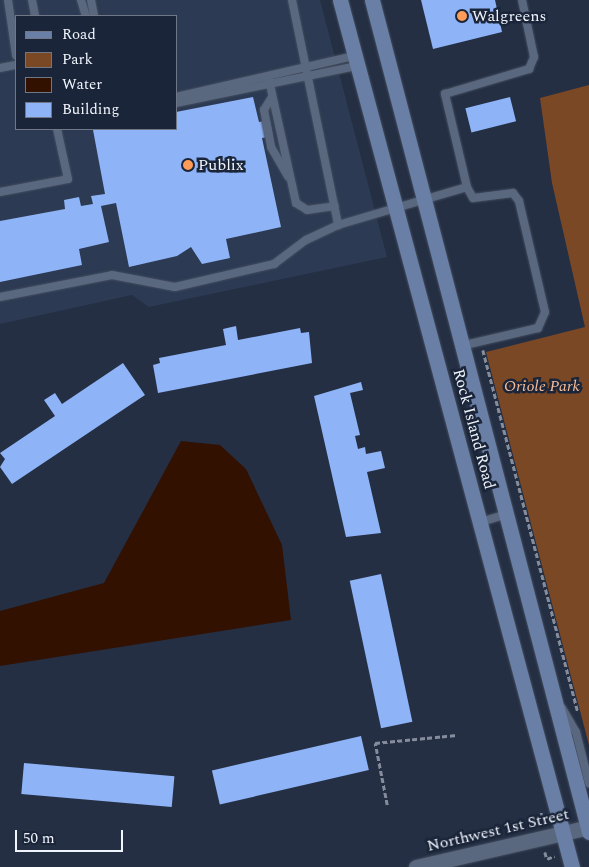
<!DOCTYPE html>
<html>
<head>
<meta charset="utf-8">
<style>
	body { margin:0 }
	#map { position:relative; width:589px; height:867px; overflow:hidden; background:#242f44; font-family:Spectral,serif }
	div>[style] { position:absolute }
	.built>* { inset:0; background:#2c3a53 }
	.green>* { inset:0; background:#7b4826 }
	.water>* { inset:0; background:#321100 }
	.building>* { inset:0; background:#8eb3f6; transform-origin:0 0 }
	.path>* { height:2.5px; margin-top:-1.25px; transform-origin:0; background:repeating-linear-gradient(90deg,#858d9c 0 5px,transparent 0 7.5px) }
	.roads { filter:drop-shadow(0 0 1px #434c5d) drop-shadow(0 0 1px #434c5d) }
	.lane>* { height:8px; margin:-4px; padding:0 4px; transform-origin:4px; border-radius:4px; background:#5a687f }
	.street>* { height:15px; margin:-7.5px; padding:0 7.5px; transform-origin:7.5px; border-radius:7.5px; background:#5a687f }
	.secondary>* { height:15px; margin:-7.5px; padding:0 7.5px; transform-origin:7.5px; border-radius:7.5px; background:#6a7fa5 }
	.dots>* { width:14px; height:14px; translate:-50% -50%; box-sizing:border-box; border:2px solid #1a2539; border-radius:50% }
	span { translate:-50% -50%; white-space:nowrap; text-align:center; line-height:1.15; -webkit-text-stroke:5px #1a2539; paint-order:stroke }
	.poi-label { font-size:16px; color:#f0f5fd }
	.left { translate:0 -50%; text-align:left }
	.park-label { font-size:16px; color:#f6bd9a; font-style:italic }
	.street-label { font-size:16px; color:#f0f5fd }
	.legend { position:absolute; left:15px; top:15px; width:162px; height:115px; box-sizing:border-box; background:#1a2539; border:1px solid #707887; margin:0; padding:6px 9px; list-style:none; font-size:15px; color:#f0f5fd }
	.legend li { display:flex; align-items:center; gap:10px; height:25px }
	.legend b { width:25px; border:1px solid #707887 }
	.scale { position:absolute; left:15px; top:830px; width:108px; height:22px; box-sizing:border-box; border:2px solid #f0f5fd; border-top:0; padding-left:6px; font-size:15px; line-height:18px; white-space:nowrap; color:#f0f5fd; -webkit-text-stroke:4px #1a2539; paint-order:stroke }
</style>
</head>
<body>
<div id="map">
	<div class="built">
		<i style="clip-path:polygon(evenodd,0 0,320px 0,387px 257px,149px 307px,132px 295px,0 324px,0 0,16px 16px,176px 16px,176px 129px,16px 129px,16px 16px)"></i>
	</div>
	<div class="green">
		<i style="clip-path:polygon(589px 85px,589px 745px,486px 352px,585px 327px,552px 183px,540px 98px)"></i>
	</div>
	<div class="water">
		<i style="clip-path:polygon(181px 441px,220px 445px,246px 469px,282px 545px,291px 620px,0 666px,0 611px,104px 583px)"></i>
	</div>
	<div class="building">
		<i style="clip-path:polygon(421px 0,495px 0,502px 32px,433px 49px)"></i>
		<i style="clip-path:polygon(253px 97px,259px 122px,270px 120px,273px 136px,262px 138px,281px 227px,226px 239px,230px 258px,202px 264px,191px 247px,177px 256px,129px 267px,116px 203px,101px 206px,109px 242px,79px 249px,82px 265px,0 282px,0 221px,65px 209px,64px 200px,79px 197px,81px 206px,93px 204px,91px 196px,105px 194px,93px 130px,176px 129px,176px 112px)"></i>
		<i style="left:510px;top:97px;width:25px;height:46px;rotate:76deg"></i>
		<i style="clip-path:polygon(236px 326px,238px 340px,300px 328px,301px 333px,309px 332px,312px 363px,158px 393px,153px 365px,160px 363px,159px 358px,226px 345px,223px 329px)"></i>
		<i style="clip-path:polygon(123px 363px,145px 395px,12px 484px,0 467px,5px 459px,0 453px,55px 416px,44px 400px,55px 393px,62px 404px)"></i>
		<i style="clip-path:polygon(361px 382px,363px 390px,350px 393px,360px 435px,355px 436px,358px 449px,365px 447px,366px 454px,381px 451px,385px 468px,367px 472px,381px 533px,346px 537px,314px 396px)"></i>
		<i style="left:381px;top:574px;width:151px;height:32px;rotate:78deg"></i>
		<i style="left:361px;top:736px;width:35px;height:153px;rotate:77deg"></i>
		<i style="left:24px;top:763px;width:151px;height:31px;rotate:5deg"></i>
	</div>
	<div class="path">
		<i style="left:483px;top:350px;width:374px;rotate:75.3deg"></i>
		<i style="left:387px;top:805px;width:63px;rotate:-101deg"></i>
		<i style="left:375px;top:743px;width:82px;rotate:-5.6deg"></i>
		<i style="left:541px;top:825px;width:15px;rotate:-90deg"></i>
		<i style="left:545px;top:852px;width:7px;rotate:74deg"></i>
		<i style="left:547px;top:859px;width:8px;rotate:-23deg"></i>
	</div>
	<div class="roads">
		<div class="lane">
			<i style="left:8px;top:0;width:56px;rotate:81.7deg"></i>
			<i style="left:32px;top:0;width:16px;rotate:79deg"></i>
			<i style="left:81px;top:0;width:17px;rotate:73deg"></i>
			<i style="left:91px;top:0;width:16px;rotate:79deg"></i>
			<i style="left:292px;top:0;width:230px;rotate:78.4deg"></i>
			<i style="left:338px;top:225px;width:134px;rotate:-16.4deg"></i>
			<i style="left:467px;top:187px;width:96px;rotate:-103.3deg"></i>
			<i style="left:445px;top:94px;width:88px;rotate:-16.6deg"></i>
			<i style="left:529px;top:69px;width:13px;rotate:-67deg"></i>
			<i style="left:534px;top:57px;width:58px;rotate:-101.9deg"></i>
			<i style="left:0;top:68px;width:16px;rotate:-11deg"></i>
			<i style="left:269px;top:80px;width:126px;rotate:77.6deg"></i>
			<i style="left:296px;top:203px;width:13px;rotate:32deg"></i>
			<i style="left:307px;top:210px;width:28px;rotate:-8deg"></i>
			<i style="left:176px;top:97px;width:183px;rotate:-13deg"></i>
			<i style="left:272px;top:97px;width:15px;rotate:122deg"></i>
			<i style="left:264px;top:110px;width:38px;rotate:79deg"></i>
			<i style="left:271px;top:147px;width:34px;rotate:60deg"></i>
			<i style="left:176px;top:103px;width:185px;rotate:-11.6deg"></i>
			<i style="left:0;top:192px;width:69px;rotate:-10.8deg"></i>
			<i style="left:68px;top:179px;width:51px;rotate:-102.4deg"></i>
			<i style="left:0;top:297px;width:114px;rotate:-11.1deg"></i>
			<i style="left:112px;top:275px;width:64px;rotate:10.8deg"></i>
			<i style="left:175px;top:287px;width:102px;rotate:-13.1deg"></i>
			<i style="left:274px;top:264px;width:40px;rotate:-37deg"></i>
			<i style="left:306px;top:240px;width:35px;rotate:-25deg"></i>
			<i style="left:465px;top:345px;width:75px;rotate:-13.1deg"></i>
			<i style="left:538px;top:328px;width:17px;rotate:-66deg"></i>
			<i style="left:545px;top:312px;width:114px;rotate:-103.2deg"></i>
			<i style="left:519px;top:201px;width:10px;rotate:-127deg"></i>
			<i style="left:513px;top:193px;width:40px;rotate:172.9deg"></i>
			<i style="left:473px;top:198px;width:13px;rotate:-119deg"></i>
			<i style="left:481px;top:522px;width:27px;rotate:-17deg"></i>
			<i style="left:562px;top:708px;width:28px;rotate:60deg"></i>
			<i style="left:576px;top:732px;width:53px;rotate:75.7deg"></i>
		</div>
		<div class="street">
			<i style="left:416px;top:867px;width:178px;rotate:-13deg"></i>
		</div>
		<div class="secondary">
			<i style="left:340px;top:0;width:898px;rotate:75.02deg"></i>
			<i style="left:372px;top:0;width:860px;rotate:75.38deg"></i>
		</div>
	</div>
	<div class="dots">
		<i style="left:462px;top:16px;background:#fe9b59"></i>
		<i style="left:188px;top:165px;background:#fe9b59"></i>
	</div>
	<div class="poi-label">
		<span class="left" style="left:472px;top:16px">Walgreens</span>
		<span class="left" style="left:198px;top:165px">Publix</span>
	</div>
	<div class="park-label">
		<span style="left:542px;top:386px">Oriole Park</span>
	</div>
	<div class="street-label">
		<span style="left:474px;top:429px;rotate:75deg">Rock Island Road</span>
		<span style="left:498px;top:830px;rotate:-13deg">Northwest 1st Street</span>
	</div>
	<ul class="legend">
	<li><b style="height:6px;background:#6a7fa5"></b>Road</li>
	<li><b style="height:14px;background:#7b4826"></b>Park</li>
	<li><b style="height:14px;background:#321100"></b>Water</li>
	<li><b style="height:14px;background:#8eb3f6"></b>Building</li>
	</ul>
	<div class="scale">50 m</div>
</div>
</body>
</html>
